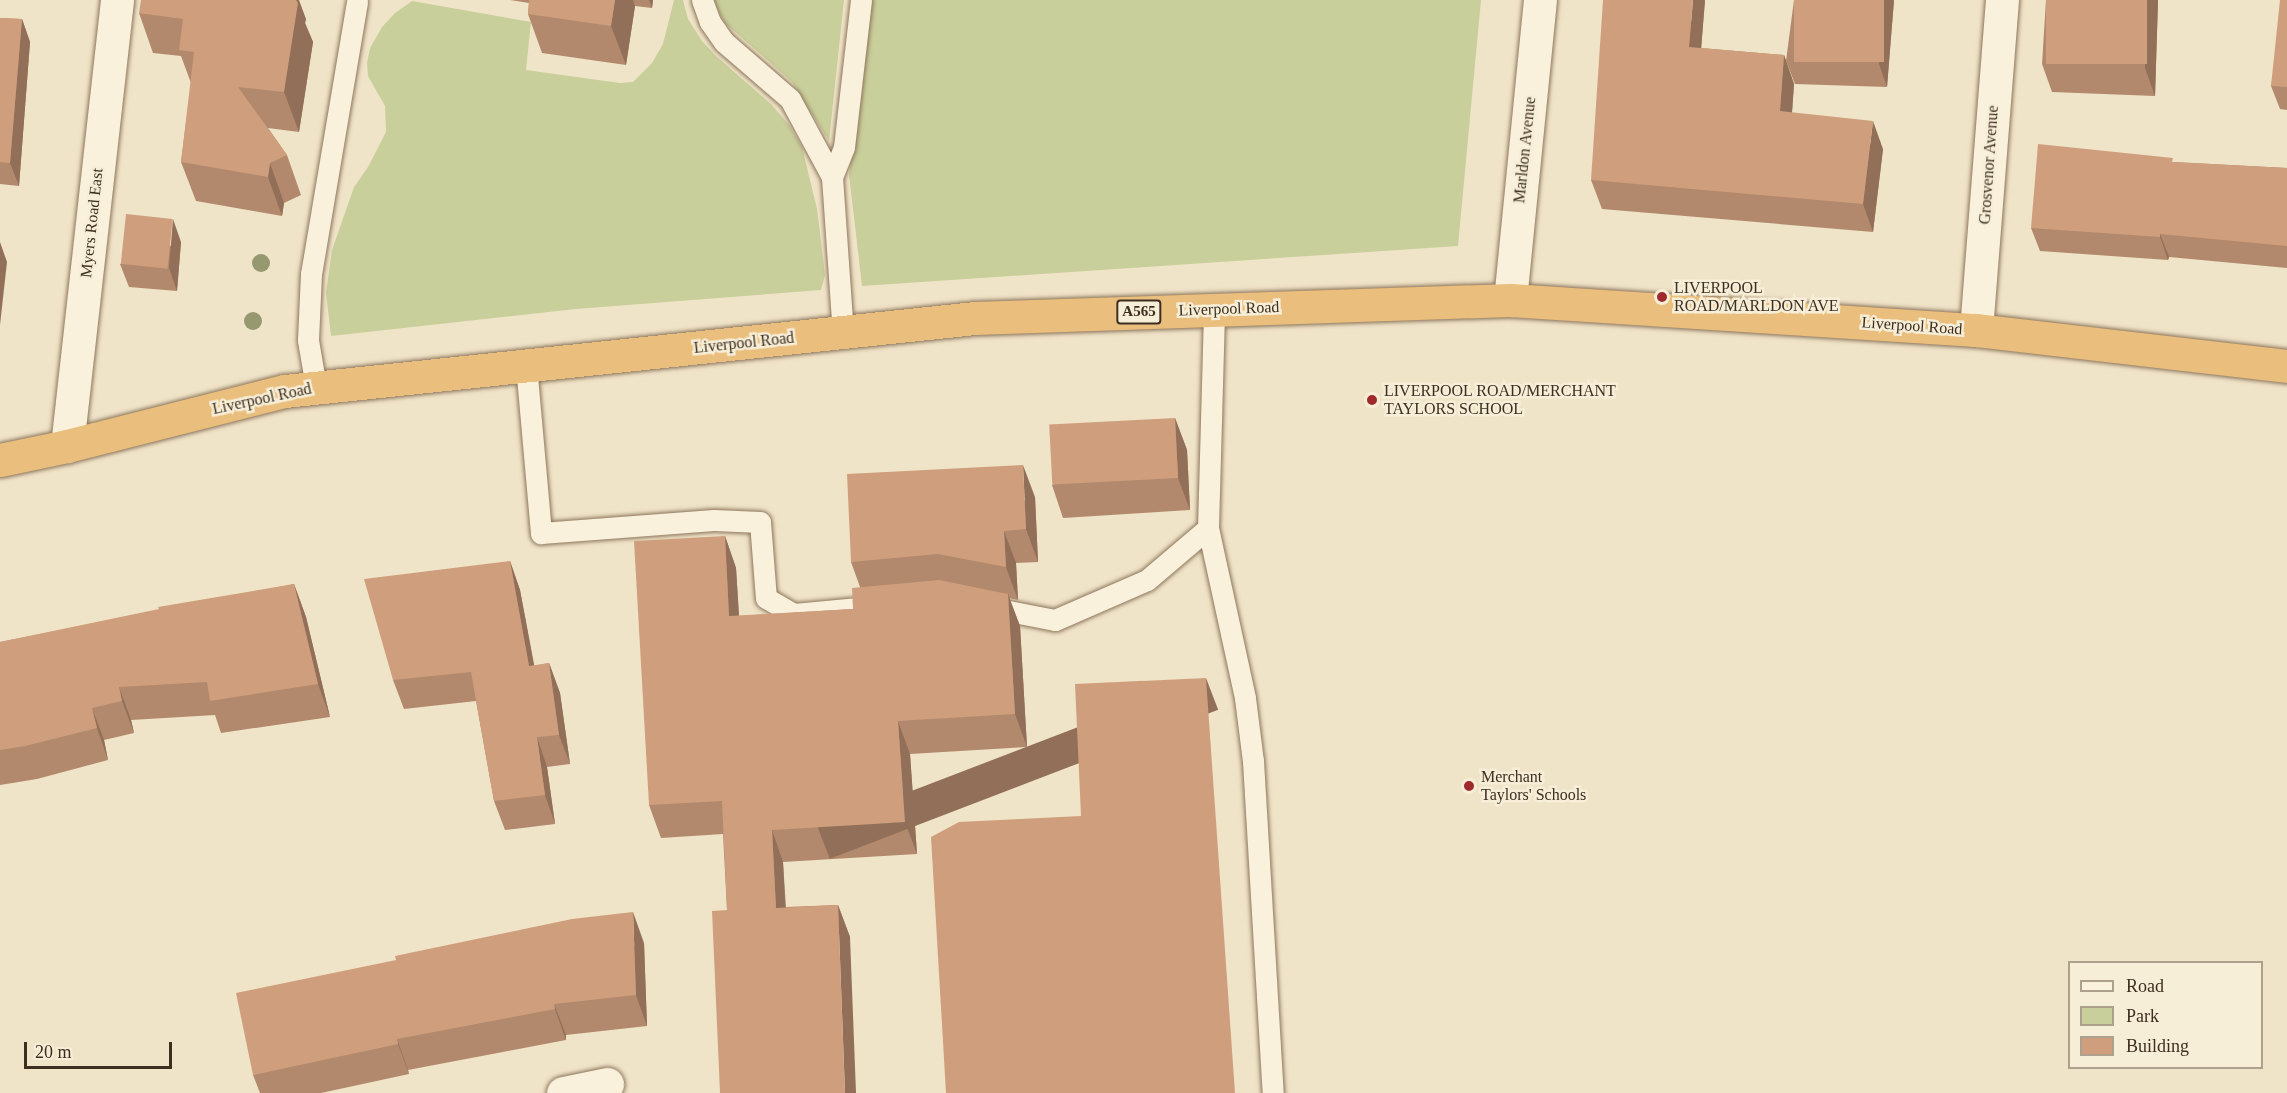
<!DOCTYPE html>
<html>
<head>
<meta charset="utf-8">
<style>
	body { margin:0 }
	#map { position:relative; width:2287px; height:1093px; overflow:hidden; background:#f0e4c8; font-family:Georgia,serif }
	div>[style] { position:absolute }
	.green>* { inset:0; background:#c9cf9b }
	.roads { filter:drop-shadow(0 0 2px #8d765c) drop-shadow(0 0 2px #8d765c) }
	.service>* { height:21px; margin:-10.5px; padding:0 10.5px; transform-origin:10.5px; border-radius:10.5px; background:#faf1dc }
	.minor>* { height:33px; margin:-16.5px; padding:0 16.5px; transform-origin:16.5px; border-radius:16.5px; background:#faf1dc }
	.trunk>* { height:33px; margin:-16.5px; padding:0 16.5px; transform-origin:16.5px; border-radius:16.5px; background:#eabe7c }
	.trees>* { width:18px; height:18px; margin:-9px; border-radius:50%; background:#96986f }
	.wall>* { inset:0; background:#b2896c }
	.shaded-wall>* { inset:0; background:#916f58; transform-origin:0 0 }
	.building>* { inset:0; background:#cf9f7d; transform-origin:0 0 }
	.dots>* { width:16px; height:16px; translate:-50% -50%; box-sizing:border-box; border:3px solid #f7eed8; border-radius:50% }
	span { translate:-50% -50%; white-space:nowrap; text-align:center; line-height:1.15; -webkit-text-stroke:5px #f7eed8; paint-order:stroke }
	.shield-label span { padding:2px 4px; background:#f7eed8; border:2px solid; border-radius:4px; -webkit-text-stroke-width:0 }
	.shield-label { font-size:15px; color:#3d2e20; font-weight:700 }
	.street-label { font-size:16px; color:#3d2e20 }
	.poi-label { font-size:16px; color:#3d2e20 }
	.left { translate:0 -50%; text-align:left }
	.legend { position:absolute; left:2068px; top:961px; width:195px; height:108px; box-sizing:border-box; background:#f7eed8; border:2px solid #ada18e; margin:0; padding:8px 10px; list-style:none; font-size:18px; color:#3d2e20 }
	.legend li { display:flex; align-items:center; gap:12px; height:30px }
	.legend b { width:30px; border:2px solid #ada18e }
	.scale { position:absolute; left:24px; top:1042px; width:148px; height:27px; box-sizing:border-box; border:3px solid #3d2e20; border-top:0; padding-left:8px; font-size:18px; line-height:21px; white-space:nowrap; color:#3d2e20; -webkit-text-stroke:4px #f7eed8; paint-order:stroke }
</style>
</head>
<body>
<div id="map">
	<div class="green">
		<i style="clip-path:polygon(674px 0,683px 0,688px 19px,702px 41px,716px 56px,771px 104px,789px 125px,802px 147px,817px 209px,825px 275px,821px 290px,576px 309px,331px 336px,326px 293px,332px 250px,354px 187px,368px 167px,386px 132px,385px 106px,368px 76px,367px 63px,370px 48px,382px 27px,395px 13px,412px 1px,531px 22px,526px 70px,620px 83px,633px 82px,652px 63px,663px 44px)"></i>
		<i style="clip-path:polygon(712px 0,844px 0,829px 141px,792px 82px,725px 23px)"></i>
		<i style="clip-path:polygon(870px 0,1481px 0,1458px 246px,862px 286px,849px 175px)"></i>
	</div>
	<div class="roads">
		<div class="service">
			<i style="left:702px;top:0;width:23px;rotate:70deg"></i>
			<i style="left:710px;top:22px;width:24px;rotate:55deg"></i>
			<i style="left:724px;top:42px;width:87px;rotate:40.8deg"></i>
			<i style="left:790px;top:99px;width:89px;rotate:61.7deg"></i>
			<i style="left:832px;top:177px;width:156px;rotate:86deg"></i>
			<i style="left:832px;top:177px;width:32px;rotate:-68deg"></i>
			<i style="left:844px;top:147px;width:148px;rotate:-83.4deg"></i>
			<i style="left:526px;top:365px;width:169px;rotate:84.9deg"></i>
			<i style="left:541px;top:533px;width:173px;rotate:-4.3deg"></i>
			<i style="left:714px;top:520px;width:46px;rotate:2.5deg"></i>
			<i style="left:760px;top:522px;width:76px;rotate:85.5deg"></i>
			<i style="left:766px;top:598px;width:32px;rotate:30deg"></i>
			<i style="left:794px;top:614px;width:86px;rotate:-5.3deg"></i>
			<i style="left:316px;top:387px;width:48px;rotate:-99.7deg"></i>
			<i style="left:308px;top:340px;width:66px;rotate:-87.4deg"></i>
			<i style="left:311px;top:274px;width:276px;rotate:-80.4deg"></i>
			<i style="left:1208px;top:528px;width:174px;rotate:77.7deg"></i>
			<i style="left:1245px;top:698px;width:64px;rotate:82.8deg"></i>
			<i style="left:1253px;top:761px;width:333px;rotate:86.6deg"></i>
			<i style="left:988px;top:607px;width:68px;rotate:11deg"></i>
			<i style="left:1055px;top:620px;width:100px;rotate:-23.5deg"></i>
			<i style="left:1147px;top:580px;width:80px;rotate:-40.4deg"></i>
			<i style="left:1208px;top:528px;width:218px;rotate:-88.4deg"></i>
		</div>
		<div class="minor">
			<i style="left:1510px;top:300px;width:301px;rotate:-84.3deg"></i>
			<i style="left:1976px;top:330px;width:331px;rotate:-85.5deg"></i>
			<i style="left:67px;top:446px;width:449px;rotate:-83.6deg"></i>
			<i style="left:563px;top:1093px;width:45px;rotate:-11.6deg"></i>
		</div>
		<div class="trunk">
			<i style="left:0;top:460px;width:68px;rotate:-11.8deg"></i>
			<i style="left:67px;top:446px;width:225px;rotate:-14.2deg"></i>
			<i style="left:285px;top:391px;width:694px;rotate:-6.04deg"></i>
			<i style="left:975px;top:318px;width:535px;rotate:-1.93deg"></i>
			<i style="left:1510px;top:300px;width:467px;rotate:3.7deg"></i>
			<i style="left:1976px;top:330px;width:313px;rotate:6.6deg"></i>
		</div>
	</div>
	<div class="trees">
		<i style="left:261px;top:263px"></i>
		<i style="left:253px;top:321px"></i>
	</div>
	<div class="wall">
		<i style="clip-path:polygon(510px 0,653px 0,652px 8px,635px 6px,626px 65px,542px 53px,528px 14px,529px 3px)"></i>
		<i style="clip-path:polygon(1705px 0,1701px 48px,1784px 55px,1794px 84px,1792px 113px,1883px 149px,1873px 232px,1602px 209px,1591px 180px)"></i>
		<i style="clip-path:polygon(1794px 0,1894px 0,1887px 87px,1795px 84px,1786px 61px)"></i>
		<i style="clip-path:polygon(2046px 0,2158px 0,2155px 96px,2052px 92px,2042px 64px)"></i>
		<i style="clip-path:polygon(2287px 0,2287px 110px,2280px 109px,2271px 86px)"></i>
		<i style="clip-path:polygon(139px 13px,306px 19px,305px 23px,313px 42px,299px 132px,268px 128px,287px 155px,301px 195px,284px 203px,282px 216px,196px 201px,181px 162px,191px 83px,181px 56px,153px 53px)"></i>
		<i style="clip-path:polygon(0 18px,22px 19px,30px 42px,19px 186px,0 184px)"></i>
		<i style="clip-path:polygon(2174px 162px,2287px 168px,2287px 268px,2169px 257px,2168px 260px,2040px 251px,2031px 228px)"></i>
		<i style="clip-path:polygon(181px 242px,177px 291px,129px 287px,120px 264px)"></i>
		<i style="clip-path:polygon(1175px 418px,1187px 450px,1190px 510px,1063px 518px,1052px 485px)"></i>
		<i style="clip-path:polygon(1035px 497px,1038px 562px,1016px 563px,1018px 600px,1009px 598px,1020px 626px,1027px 747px,910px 754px,917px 854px,783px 862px,786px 907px,838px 905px,850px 937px,727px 910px,723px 834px,661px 838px,649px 805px,725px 536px,736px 568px,739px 616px,853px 609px,860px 587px,851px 562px)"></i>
		<i style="clip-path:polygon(510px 561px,520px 590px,534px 666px,549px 663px,560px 693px,570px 764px,547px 767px,555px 824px,505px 830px,494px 801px,476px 701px,404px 709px,393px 680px)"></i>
		<i style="clip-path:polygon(294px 584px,306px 617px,330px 717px,221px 733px,215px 715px,131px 720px,134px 733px,104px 740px,108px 760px,37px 779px,0 785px,0 642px)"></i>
		<i style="clip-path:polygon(644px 943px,647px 1026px,566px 1035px,566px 1040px,408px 1070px,409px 1074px,321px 1093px,260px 1093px,253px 1075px)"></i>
	</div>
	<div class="shaded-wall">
		<i style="clip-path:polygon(293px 0,299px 0,306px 19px,305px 23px,313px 42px,299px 132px,284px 92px)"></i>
		<i style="clip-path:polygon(615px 0,633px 0,635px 6px,626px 65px,611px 26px)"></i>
		<i style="clip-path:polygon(649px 0,653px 0,652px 8px)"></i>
		<i style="clip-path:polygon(1693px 0,1705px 0,1699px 76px,1689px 47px)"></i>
		<i style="clip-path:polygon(1884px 0,1894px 0,1887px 87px,1879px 64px)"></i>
		<i style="clip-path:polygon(2147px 0,2158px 0,2155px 96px,2145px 68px)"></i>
		<i style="clip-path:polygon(22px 19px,30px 42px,19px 186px,10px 163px)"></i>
		<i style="clip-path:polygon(1784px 55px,1794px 84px,1790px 140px,1780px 111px)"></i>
		<i style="clip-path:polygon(1873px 121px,1883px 149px,1873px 232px,1863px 204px)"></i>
		<i style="clip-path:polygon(270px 163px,284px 203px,282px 216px,268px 177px)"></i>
		<i style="clip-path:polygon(173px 219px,181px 242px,177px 291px,169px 268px)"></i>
		<i style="clip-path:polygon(2160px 234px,2169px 257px,2168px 260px,2160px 237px)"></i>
		<i style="clip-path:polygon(0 242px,7px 262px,0 325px)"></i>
		<i style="clip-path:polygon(1175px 418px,1187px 450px,1190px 510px,1178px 478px)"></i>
		<i style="clip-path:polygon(1023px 465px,1035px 497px,1038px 562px,1026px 529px)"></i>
		<i style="clip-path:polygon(1004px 531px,1016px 563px,1018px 600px,1006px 567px)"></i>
		<i style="clip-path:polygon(725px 536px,736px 568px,741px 649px,729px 616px)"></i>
		<i style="clip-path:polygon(510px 561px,520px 590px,540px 696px,529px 666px)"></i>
		<i style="clip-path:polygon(294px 584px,306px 617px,330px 717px,318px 684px)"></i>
		<i style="clip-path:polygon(1008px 594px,1020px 626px,1027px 747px,1015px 714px)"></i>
		<i style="clip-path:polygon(549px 663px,560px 693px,570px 764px,559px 735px)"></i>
		<i style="left:1206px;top:678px;width:34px;height:416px;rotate:69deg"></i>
		<i style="clip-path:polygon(119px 687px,131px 720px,134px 733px,122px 701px)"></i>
		<i style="clip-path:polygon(92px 708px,104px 740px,108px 760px,97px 728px)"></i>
		<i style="clip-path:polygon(898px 721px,910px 754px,917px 854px,905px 822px)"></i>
		<i style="clip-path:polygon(537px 737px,547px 767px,555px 824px,545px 795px)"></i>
		<i style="clip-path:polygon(772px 830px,783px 862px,787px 940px,776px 908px)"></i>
		<i style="clip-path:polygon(838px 905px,850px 937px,856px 1093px,845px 1093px)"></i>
		<i style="clip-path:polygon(633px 912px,644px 943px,647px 1026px,636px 995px)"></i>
		<i style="clip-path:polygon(554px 1004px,566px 1035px,566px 1040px,555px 1009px)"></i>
		<i style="clip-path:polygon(397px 1039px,408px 1070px,409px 1074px,398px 1044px)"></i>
	</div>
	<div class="building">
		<i style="clip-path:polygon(141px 0,296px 0,298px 3px,284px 92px,238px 87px,287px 155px,270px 163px,268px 177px,181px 162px,194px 52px,179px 50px,183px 19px,139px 13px)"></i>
		<i style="clip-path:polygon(529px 0,615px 0,611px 26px,528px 14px)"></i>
		<i style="clip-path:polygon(1603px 0,1693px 0,1689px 47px,1784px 55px,1780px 111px,1873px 121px,1863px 204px,1591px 180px)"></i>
		<i style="left:1794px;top:0;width:90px;height:62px"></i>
		<i style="left:2046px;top:0;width:101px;height:64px"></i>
		<i style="clip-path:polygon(2280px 0,2287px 0,2287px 87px,2271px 86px)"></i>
		<i style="clip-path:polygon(0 18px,22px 19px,10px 163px,0 162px)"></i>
		<i style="clip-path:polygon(2038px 144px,2173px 158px,2172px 162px,2287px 168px,2287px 246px,2160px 234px,2160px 237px,2031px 228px)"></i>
		<i style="left:126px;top:214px;width:47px;height:50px;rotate:6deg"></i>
		<i style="left:1175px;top:418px;width:60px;height:126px;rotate:87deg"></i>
		<i style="clip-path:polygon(1023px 465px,1026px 529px,1004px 531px,1006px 567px,938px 554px,851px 562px,847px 474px)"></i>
		<i style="clip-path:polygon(725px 536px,729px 616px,853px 609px,852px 588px,939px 580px,1008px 594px,1015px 714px,898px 721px,905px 822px,772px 830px,776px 908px,838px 905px,845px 1093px,720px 1093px,712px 911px,727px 910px,722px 801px,649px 805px,634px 541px)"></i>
		<i style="clip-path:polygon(510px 561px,529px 666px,549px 663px,559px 735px,537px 737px,545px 795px,494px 801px,471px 672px,393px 680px,364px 579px)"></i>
		<i style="clip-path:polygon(294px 584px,318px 684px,210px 701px,207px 682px,119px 687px,122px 701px,92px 708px,97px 728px,25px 746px,0 750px,0 642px,159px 609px,158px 607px)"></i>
		<i style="clip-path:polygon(1206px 678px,1235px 1093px,946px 1093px,931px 837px,959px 822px,1081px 816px,1075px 684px)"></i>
		<i style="clip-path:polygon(633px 912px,636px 995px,554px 1004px,555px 1009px,397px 1039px,398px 1044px,253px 1075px,236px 993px,396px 960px,395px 956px,572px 919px)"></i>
	</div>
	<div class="dots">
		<i style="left:1662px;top:297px;background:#9e2a2b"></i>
		<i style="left:1372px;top:400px;background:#9e2a2b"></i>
		<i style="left:1469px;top:786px;background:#9e2a2b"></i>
	</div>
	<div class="shield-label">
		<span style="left:1139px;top:312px">A565</span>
	</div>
	<div class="street-label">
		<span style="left:1525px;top:150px;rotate:-84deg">Marldon Avenue</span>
		<span style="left:1989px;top:165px;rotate:-86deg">Grosvenor Avenue</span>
		<span style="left:92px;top:223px;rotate:-84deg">Myers Road East</span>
		<span style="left:1229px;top:309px;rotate:-2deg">Liverpool Road</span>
		<span style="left:1912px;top:326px;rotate:4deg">Liverpool Road</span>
		<span style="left:744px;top:343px;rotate:-6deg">Liverpool Road</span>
		<span style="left:262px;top:399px;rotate:-12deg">Liverpool Road</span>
	</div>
	<div class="poi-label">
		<span class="left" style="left:1674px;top:297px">LIVERPOOL<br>ROAD/MARLDON AVE</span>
		<span class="left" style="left:1384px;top:400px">LIVERPOOL ROAD/MERCHANT<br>TAYLORS SCHOOL</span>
		<span class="left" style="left:1481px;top:786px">Merchant<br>Taylors' Schools</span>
	</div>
	<ul class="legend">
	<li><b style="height:8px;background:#faf1dc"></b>Road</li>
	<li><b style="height:16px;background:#c9cf9b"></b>Park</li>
	<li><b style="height:16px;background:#cf9f7d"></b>Building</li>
	</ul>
	<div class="scale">20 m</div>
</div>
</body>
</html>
